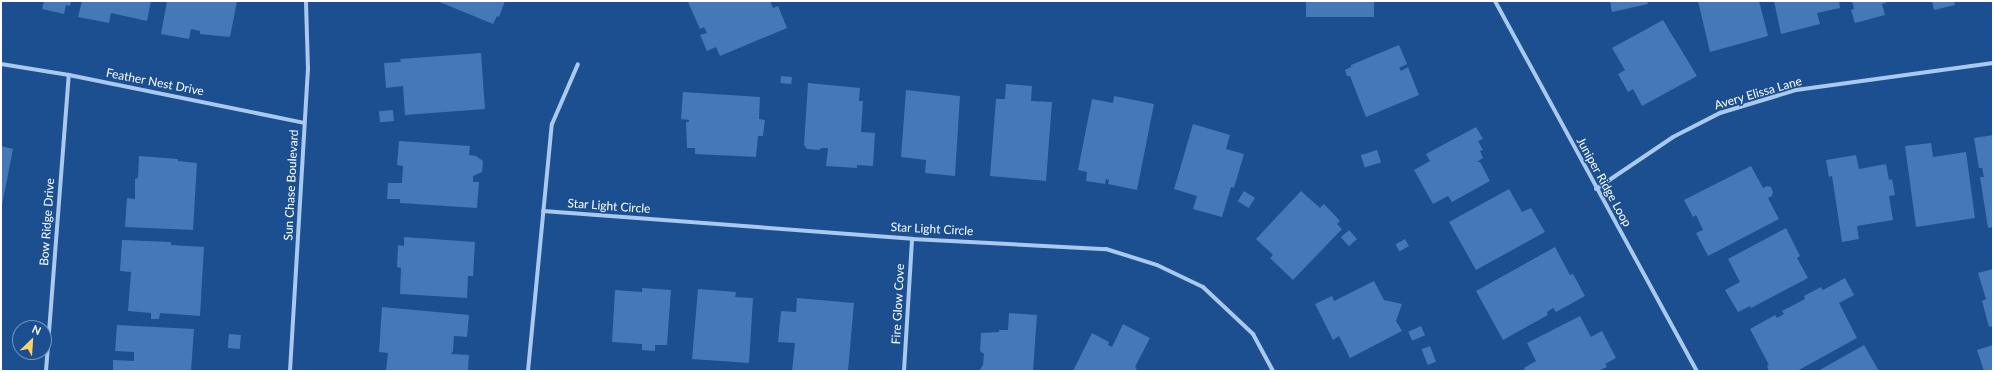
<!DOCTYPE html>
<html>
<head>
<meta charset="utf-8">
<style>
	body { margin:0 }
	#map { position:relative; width:1994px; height:372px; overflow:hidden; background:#1b4f8f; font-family:Lato,sans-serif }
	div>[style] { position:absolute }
	.building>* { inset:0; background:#4478b7; transform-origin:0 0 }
	.street>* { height:4px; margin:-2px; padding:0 2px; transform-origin:2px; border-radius:2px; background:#a9c9ee }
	span { translate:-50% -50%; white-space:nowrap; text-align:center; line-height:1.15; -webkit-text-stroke:3px #1b4f8f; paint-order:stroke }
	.street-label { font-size:12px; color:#fff }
	.frame { position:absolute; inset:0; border:2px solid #fff; pointer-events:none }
	.north { position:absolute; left:12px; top:320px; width:40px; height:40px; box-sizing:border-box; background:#1b4f8f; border:1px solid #7695bc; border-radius:50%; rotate:25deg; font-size:11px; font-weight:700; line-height:16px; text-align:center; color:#fff }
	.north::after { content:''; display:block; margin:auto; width:14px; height:18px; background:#ffd166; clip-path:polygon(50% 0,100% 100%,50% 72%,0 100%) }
</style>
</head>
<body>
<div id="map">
	<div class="building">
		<i style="clip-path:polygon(44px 1px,71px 1px,70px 6px,66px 5px,64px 14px,42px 9px)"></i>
		<i style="clip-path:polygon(82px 1px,151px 1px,147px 21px,111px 13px,109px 23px,78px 17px)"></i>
		<i style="clip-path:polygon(167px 1px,237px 1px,230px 37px,200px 34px,200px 31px,191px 29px,189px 39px,161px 34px)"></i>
		<i style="clip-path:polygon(437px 1px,505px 1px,499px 17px,497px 16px,493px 24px)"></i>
		<i style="clip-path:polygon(770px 1px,773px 8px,778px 6px,787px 28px,720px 56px,716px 47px,707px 51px,700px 35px,707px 33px,704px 27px,700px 29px,688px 2px)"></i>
		<i style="left:1306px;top:1px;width:68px;height:16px"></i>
		<i style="clip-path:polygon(1610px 1px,1647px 1px,1648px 4px,1612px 12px)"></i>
		<i style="clip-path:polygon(1698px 1px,1759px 1px,1768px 36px,1710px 52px)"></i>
		<i style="clip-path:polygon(1774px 1px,1839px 1px,1840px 8px,1817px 13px,1820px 24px,1781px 34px)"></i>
		<i style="clip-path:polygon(1852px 1px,1885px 1px,1886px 3px,1882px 4px,1885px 15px,1855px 23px,1851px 10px,1854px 9px)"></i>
		<i style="clip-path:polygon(1932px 1px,1954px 1px,1955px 5px,1934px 10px)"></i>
		<i style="clip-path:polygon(1663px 20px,1697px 76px,1642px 106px,1633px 89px,1628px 92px,1618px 74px,1625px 70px,1612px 48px)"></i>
		<i style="clip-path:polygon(1399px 45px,1407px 64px,1399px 68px,1401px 71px,1408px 67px,1419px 95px,1366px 117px,1350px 76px,1347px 76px,1345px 70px,1351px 67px,1351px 65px)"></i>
		<i style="clip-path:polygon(481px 53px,485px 109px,405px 115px,403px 86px,386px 88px,384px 63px,401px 62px,400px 59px)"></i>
		<i style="left:781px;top:76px;width:11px;height:7px;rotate:5deg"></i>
		<i style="clip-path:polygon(808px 83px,860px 88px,859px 101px,863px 101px,861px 132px,875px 133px,873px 166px,857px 165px,857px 168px,826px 166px,828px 148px,822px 148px,819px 150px,807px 149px,804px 145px)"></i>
		<i style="clip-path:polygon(1006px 84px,1032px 86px,1031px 101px,1052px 102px,1046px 181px,990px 176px,996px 99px,1005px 99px)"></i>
		<i style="clip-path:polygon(906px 90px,960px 96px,955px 176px,925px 173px,926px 160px,901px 157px)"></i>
		<i style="clip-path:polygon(683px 92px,760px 97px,759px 119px,765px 120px,763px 136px,758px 136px,756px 157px,695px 154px,695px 148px,687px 148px,686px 122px,689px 122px,689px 120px,681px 119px)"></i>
		<i style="clip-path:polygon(1114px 96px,1154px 104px,1137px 190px,1108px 184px,1109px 180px,1106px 179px,1105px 184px,1086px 181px,1087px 172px,1078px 170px,1092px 99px,1113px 103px)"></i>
		<i style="left:393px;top:110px;width:11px;height:14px;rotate:85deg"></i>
		<i style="clip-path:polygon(1193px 124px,1230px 135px,1226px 149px,1244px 154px,1234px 188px,1231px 187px,1222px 217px,1193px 209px,1197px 196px,1174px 189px)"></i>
		<i style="clip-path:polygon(1476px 127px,1483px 139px,1478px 141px,1483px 150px,1480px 151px,1483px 158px,1477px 162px,1480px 162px,1490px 181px,1452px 202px,1448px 196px,1433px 204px,1414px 170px,1430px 161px,1426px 154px)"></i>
		<i style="clip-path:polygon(1993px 135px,1993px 227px,1988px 228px,1980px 177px,1984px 177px,1982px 168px,1979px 168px,1974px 138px)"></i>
		<i style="clip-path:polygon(399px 141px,470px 146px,469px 155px,476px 156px,483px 161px,482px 172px,473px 176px,473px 182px,479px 182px,477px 208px,400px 203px,400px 199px,387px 199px,388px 183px,402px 183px,403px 166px,397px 165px)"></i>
		<i style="clip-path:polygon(1931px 143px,1933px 157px,1966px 152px,1975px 218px,1916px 227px,1905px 146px)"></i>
		<i style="clip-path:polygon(1px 146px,13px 149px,2px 205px,1px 205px)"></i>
		<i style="left:1377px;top:150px;width:13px;height:17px;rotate:72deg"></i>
		<i style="clip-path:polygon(1856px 155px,1859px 169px,1886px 164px,1889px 180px,1892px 179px,1895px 195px,1889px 196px,1893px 220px,1857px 226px,1859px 239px,1842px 242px,1832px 176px,1829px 177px,1826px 160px)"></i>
		<i style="clip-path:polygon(139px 156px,178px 159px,178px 161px,197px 163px,193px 230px,125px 227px,127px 198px,135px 199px,135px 179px,138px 178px)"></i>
		<i style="clip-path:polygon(1751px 166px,1763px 188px,1767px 186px,1771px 187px,1773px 192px,1772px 196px,1768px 198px,1779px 219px,1708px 256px,1696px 233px,1703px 230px,1696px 215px,1693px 217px,1684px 200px)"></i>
		<i style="clip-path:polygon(1509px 189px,1522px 212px,1531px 208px,1545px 232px,1476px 270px,1449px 222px)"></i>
		<i style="left:1244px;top:191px;width:13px;height:12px;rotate:32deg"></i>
		<i style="clip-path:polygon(1301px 191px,1320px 208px,1324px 204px,1340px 221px,1337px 224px,1342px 229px,1293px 280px,1270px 258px,1273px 255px,1256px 239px)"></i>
		<i style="clip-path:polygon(1786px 228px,1800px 256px,1797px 258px,1808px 278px,1751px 308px,1750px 306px,1738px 312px,1725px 290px,1740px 282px,1728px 259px)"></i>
		<i style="left:1349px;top:230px;width:12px;height:11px;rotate:48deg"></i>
		<i style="clip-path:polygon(404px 237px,475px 242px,473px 276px,468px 276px,467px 298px,400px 294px,401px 268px,397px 267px,398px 245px,404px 246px)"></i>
		<i style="left:1405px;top:239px;width:8px;height:11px;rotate:60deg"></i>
		<i style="clip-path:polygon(122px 240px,171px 242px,171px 245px,204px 247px,200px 316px,160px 313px,159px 319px,151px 319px,151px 313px,128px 311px,131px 272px,120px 271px)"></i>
		<i style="clip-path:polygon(1555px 247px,1570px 275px,1573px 274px,1585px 296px,1556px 312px,1553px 308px,1547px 312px,1548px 315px,1503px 340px,1476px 291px)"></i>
		<i style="clip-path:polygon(1993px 269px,1993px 326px,1989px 327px,1982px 301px,1986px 299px,1978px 273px)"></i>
		<i style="clip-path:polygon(1845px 278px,1854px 295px,1839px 303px,1857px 338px,1797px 371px,1769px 371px,1767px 366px,1769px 365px,1750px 329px,1775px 315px,1777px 318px,1784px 314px,1782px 311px,1805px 299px,1804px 296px,1821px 287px,1823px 290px)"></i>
		<i style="clip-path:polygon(1374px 281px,1384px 300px,1402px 304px,1396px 321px,1402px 331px,1350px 358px,1339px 336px,1333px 340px,1315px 304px,1332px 296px,1334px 301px)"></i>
		<i style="clip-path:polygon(642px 288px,671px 290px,667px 345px,655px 345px,655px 351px,642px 350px,642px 344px,612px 342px,615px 290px,642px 292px)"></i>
		<i style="clip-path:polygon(698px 289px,736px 292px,735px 297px,753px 298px,749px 363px,692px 359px)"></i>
		<i style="clip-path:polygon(797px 298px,854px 303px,848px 371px,792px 371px,795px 343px,778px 342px,781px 311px,796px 312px)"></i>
		<i style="clip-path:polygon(382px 307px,469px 315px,467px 337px,454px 336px,453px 351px,451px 354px,469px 355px,468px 371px,386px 371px,388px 353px,379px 352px)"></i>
		<i style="clip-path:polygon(1009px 313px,1037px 315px,1033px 371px,979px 371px,983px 365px,984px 354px,980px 351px,981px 333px,999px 332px,999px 330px,1008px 330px)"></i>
		<i style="clip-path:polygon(1580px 316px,1591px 337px,1602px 331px,1616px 358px,1605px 364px,1607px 367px,1598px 371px,1525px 371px,1524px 368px,1536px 361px,1527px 343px)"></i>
		<i style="clip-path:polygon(1123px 324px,1150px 338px,1135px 367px,1137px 368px,1135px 371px,1073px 371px,1092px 333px,1109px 342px,1108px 345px,1112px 347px)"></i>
		<i style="clip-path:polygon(117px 325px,194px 329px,191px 371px,113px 371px,113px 360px,134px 361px,134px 352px,115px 351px)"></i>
		<i style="left:1421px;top:326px;width:10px;height:14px;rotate:66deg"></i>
		<i style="left:229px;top:334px;width:12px;height:14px;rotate:5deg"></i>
		<i style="clip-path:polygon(1864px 345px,1879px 371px,1818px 371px)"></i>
		<i style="clip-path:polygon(1993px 345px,1993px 371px,1984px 371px,1977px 350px)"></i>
		<i style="left:1430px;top:346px;width:17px;height:9px;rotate:69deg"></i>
	</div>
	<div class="street">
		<i style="left:1495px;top:1px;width:422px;rotate:61.4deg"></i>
		<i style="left:1px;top:64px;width:69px;rotate:9.2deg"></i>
		<i style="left:69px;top:75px;width:240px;rotate:11.5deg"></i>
		<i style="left:1596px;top:189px;width:93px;rotate:-34deg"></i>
		<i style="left:1673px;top:137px;width:53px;rotate:-27.1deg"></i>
		<i style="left:1720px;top:113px;width:79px;rotate:-16.8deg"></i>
		<i style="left:1796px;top:90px;width:199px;rotate:-7.8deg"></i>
		<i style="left:543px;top:211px;width:370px;rotate:4.3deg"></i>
		<i style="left:912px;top:239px;width:194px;rotate:3deg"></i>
		<i style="left:1106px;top:249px;width:53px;rotate:17.4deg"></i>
		<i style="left:1157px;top:265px;width:51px;rotate:25.6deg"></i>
		<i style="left:1203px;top:287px;width:69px;rotate:43.2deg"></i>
		<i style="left:1253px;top:334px;width:42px;rotate:61.6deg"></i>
		<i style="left:46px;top:371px;width:297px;rotate:-85.6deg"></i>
		<i style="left:290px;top:371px;width:302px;rotate:-86.6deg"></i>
		<i style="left:308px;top:70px;width:69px;rotate:-91.7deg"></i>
		<i style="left:528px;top:371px;width:248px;rotate:-84.5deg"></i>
		<i style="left:552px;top:124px;width:65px;rotate:-66.6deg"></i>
		<i style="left:904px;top:371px;width:132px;rotate:-86.5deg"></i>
	</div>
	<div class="street-label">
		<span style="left:155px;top:82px;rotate:11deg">Feather Nest Drive</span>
		<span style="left:1758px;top:93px;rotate:-16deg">Avery Elissa Lane</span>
		<span style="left:1604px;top:182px;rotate:61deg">Juniper Ridge Loop</span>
		<span style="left:291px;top:185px;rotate:-87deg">Sun Chase Boulevard</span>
		<span style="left:609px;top:206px;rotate:4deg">Star Light Circle</span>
		<span style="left:47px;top:222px;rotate:-86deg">Bow Ridge Drive</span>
		<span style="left:932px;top:229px;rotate:3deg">Star Light Circle</span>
		<span style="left:898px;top:304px;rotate:-87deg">Fire Glow Cove</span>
	</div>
	<div class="frame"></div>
	<div class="north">N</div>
</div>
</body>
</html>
